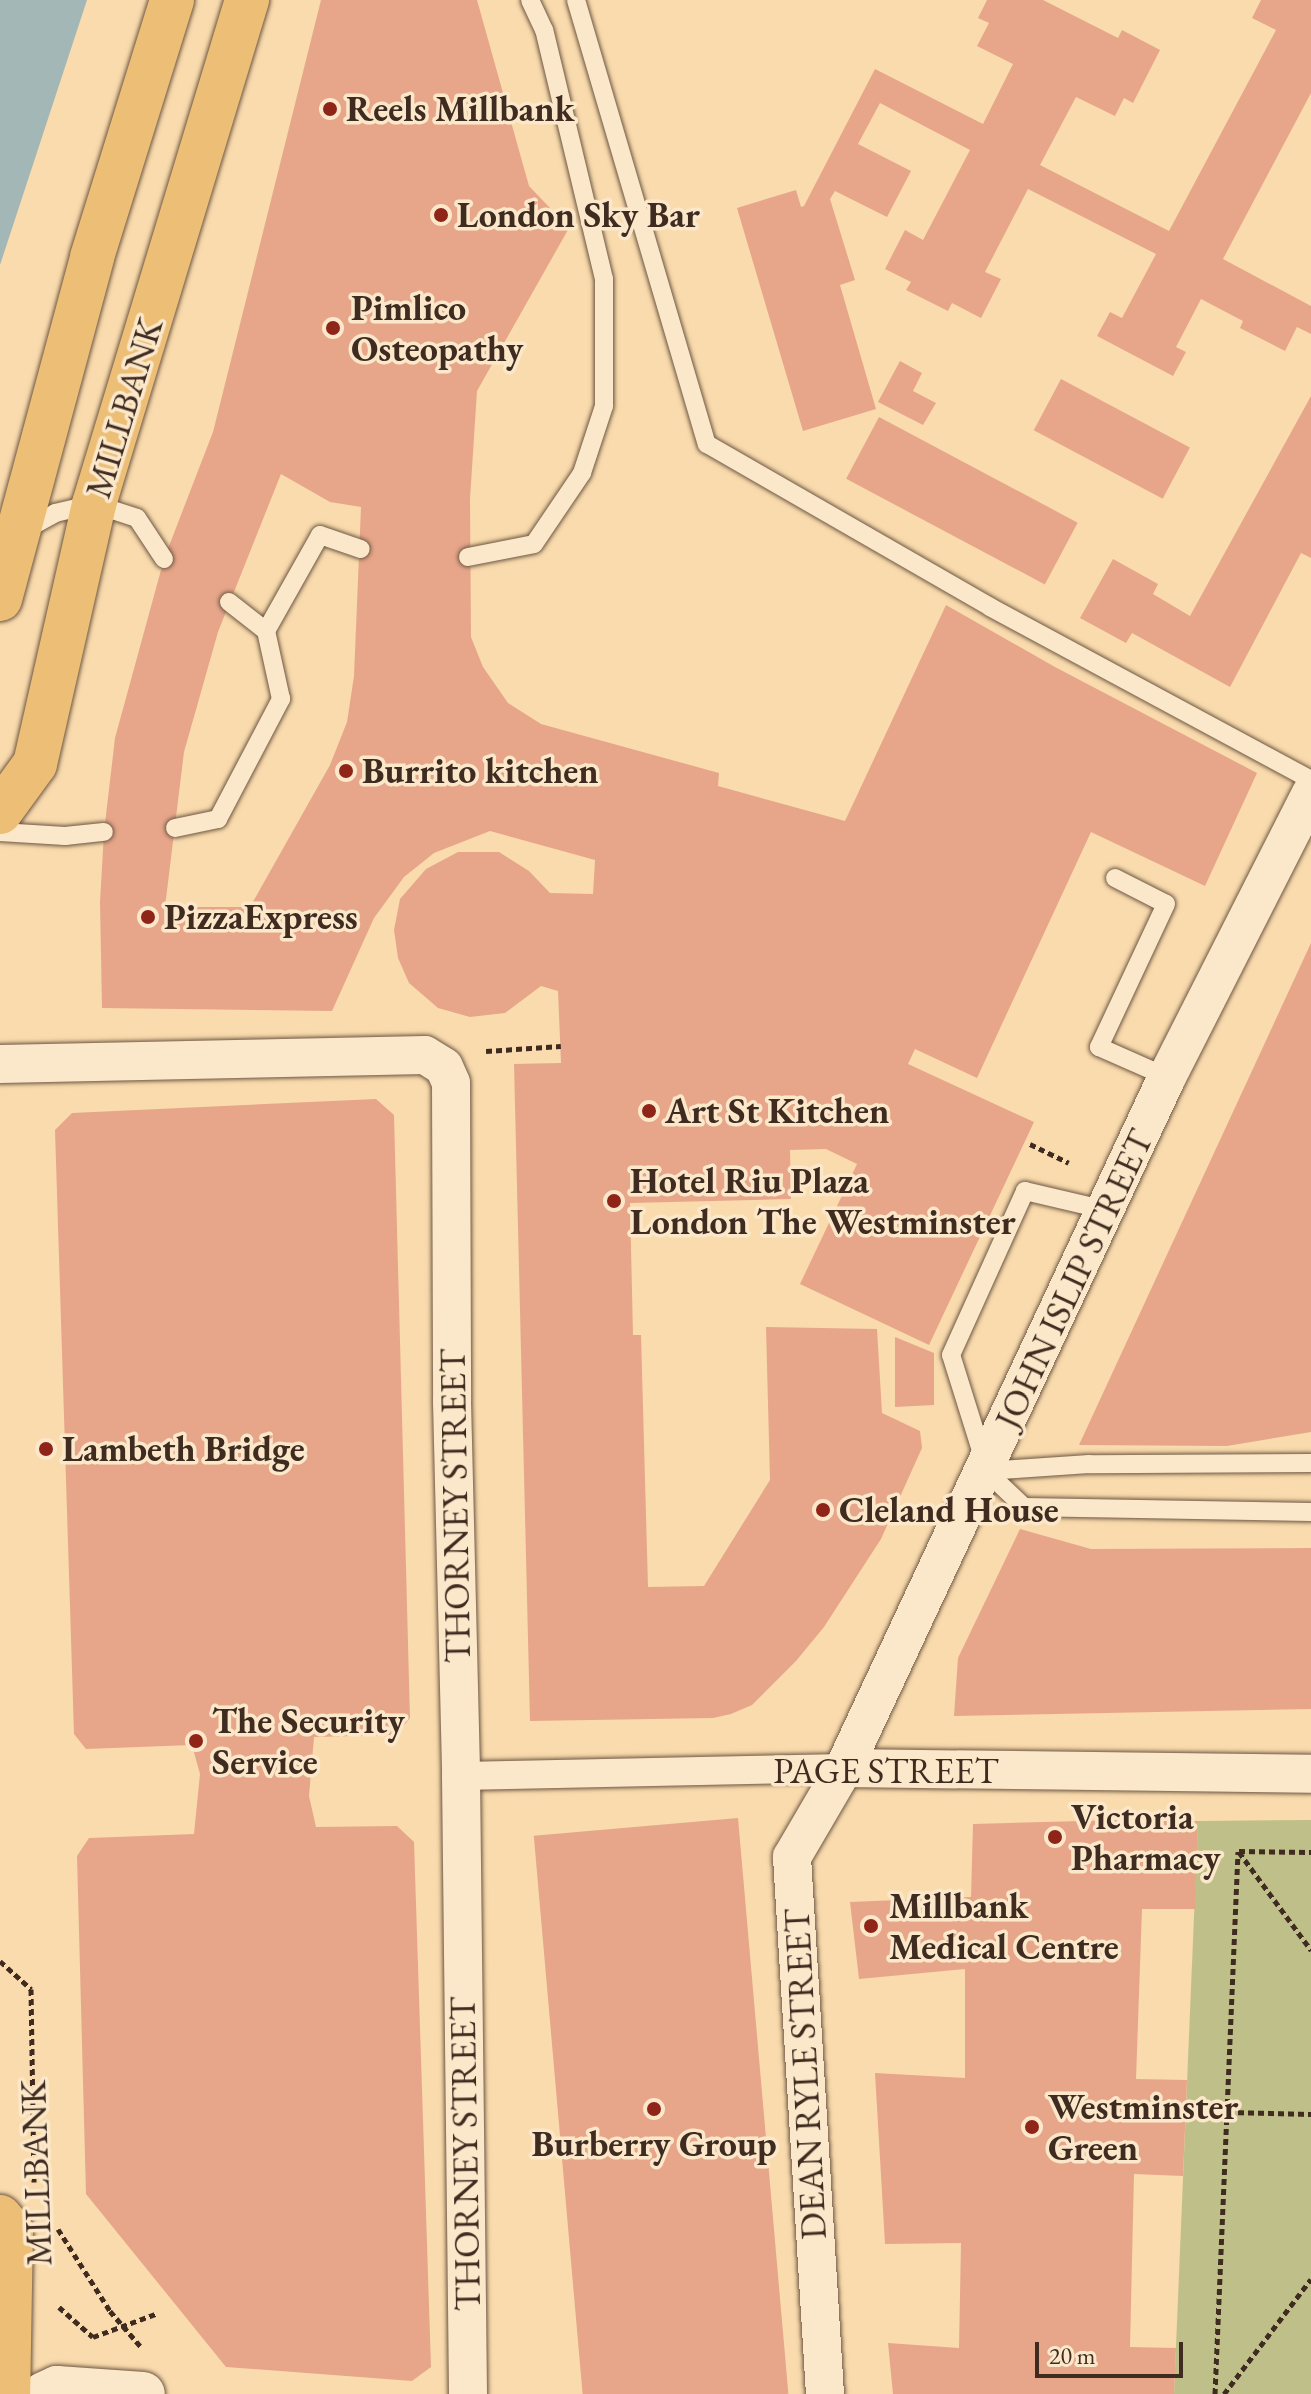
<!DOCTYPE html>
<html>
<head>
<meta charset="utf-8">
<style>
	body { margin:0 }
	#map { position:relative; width:1311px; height:2394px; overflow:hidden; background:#f9dbad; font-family:"EB Garamond",serif }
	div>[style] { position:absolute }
	.green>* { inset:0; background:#bfc089 }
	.water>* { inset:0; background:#a3b8b6 }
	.building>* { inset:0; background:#e7a68a; transform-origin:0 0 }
	.path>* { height:5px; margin-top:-2.5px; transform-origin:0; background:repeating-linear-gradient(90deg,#3f2b20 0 6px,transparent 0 10px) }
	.roads { filter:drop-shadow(0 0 2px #6e5743) drop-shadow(0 0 2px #6e5743) }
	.service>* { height:18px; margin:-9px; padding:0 9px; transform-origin:9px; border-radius:9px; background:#fbe8ca }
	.pedestrian>* { height:28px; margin:-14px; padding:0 14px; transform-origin:14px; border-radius:14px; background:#fbe8ca }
	.minor>* { height:38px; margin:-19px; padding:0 19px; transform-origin:19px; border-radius:19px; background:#fbe8ca }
	.secondary>* { height:44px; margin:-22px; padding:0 22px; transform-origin:22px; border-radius:22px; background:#fbe8ca }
	.primary>* { height:44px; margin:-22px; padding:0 22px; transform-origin:22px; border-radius:22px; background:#ecbe76 }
	.dots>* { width:22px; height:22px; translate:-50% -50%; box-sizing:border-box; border:4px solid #fbe8ca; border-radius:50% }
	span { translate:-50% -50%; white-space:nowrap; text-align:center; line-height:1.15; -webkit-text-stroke:7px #fbe8ca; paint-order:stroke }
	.poi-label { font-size:36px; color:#3f2b20; font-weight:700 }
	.left { translate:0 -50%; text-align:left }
	.street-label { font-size:36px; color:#3f2b20 }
	.scale { position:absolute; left:1035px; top:2342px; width:148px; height:36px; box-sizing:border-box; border:4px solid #3f2b20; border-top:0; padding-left:10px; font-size:24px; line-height:28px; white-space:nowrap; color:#3f2b20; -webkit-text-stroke:6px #fbe8ca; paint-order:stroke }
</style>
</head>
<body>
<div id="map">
	<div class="green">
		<i style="clip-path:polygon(1311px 1820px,1311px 2394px,1174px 2394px,1198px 1821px)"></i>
	</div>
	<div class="water">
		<i style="clip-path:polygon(0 0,87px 0,0 265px)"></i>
	</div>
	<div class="building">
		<i style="clip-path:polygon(evenodd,321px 0,477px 0,529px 186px,569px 228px,477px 391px,470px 499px,471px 637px,483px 667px,508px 703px,541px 724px,719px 773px,718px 786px,845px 821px,946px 605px,1055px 667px,1257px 773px,1205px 886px,1091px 832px,977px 1078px,915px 1049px,908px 1064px,1034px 1122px,929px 1345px,800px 1284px,857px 1164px,826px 1149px,790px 1150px,791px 1199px,630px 1203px,633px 1335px,641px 1335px,648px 1587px,704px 1586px,770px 1480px,766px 1327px,877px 1329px,882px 1413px,920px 1431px,922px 1448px,881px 1539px,824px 1627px,796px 1661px,752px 1705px,731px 1714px,713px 1718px,530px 1721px,514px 1064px,561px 1063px,558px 991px,541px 986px,505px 1013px,470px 1017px,438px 1008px,409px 983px,398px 958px,394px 930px,400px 899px,426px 869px,458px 852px,499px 852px,529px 871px,550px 893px,593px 894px,595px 860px,490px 831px,434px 853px,404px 877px,374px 918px,332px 1011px,102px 1008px,100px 902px,104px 832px,115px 738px,164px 559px,213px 432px,321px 0,281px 474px,330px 502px,361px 507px,354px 676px,347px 722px,330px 765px,250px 907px,165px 907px,184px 752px,218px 632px,281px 474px)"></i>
		<i style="clip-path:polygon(987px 0,1043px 0,1118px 38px,1122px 30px,1160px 50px,1133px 103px,1124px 98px,1115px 116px,1076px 97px,1040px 165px,1169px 231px,1276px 30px,1252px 18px,1261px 0,1311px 0,1311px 93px,1223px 259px,1311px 306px,1311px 334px,1297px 327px,1285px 351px,1240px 328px,1243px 321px,1201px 299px,1176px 347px,1186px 352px,1173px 376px,1097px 336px,1110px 312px,1122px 318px,1156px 254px,1028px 189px,985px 272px,1001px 279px,981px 318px,952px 303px,948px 311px,906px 290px,911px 282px,885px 269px,905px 230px,923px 240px,970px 150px,880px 103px,858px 144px,911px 171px,887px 217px,835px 191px,830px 199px,855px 280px,840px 285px,876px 409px,803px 431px,737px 208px,796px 190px,801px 207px,804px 206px,875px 69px,983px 124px,1013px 64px,977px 46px,989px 23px,978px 18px)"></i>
		<i style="clip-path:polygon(900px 361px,922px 373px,913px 391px,936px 403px,923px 425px,878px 402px)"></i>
		<i style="left:1061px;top:379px;width:146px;height:58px;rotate:28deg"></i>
		<i style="clip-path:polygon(1311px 396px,1311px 558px,1301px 553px,1230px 687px,1132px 633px,1126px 643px,1080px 618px,1113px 559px,1158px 584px,1153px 594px,1190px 616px)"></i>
		<i style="left:879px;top:417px;width:225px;height:70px;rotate:28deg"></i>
		<i style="clip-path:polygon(1311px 943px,1311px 1432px,1227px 1446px,1079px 1445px)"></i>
		<i style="clip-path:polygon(376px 1099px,394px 1115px,410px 1718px,396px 1735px,314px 1737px,309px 1796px,316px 1827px,397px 1826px,414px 1842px,431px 2367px,412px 2381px,226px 2367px,86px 2194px,77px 1856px,89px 1838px,194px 1834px,200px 1774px,192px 1745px,86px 1749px,74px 1734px,55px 1130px,72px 1113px)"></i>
		<i style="clip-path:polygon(895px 1337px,934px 1353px,934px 1405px,895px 1407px)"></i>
		<i style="clip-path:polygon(1020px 1529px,1091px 1549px,1311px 1548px,1311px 1709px,954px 1716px,958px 1658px)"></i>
		<i style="left:738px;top:1818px;width:578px;height:205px;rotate:85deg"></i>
		<i style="clip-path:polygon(1119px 1820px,1198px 1821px,1195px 1909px,1142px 1909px,1136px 2079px,1187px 2080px,1183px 2176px,1134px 2174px,1130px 2347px,1176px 2348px,1174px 2394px,893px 2394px,888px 2343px,959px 2348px,961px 2243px,885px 2244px,875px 2073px,965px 2078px,965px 1969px,859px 1979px,850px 1902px,971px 1897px,973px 1824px)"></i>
	</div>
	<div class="path">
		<i style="left:486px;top:1051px;width:75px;rotate:-3.8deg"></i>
		<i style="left:1030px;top:1144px;width:43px;rotate:26deg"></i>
		<i style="left:1239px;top:1851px;width:72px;rotate:0.8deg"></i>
		<i style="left:1239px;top:1852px;width:122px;rotate:53.7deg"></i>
		<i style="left:0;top:1961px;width:42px;rotate:42.1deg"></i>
		<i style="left:31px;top:1989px;width:193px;rotate:89.1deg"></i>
		<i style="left:1228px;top:2112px;width:83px;rotate:1.4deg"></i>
		<i style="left:58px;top:2229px;width:97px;rotate:57.6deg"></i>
		<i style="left:110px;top:2311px;width:49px;rotate:49.1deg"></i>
		<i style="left:59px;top:2307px;width:45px;rotate:41.4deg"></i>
		<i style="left:93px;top:2337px;width:69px;rotate:-20.3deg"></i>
		<i style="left:1215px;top:2394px;width:543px;rotate:-87.57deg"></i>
		<i style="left:1224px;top:2394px;width:144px;rotate:-52.9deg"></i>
	</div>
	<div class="roads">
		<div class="service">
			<i style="left:576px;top:0;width:463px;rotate:73.6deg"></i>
			<i style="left:707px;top:444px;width:327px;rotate:29.9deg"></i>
			<i style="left:990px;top:607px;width:365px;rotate:28.3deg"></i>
			<i style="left:23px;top:531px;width:37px;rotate:-29deg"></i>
			<i style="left:55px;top:513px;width:40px;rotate:-13deg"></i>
			<i style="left:94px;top:504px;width:45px;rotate:18deg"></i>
			<i style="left:137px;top:518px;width:49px;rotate:56.6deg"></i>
			<i style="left:468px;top:557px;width:67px;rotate:-11.1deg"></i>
			<i style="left:534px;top:544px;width:86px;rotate:-55.9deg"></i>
			<i style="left:582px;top:473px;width:71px;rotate:-71.8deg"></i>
			<i style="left:604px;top:406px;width:127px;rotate:-90deg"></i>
			<i style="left:604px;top:279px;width:256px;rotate:-103.5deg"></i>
			<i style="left:544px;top:30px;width:33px;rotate:-115deg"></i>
			<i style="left:266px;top:631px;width:110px;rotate:-60.6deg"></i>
			<i style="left:320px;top:535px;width:43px;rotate:18.9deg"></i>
			<i style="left:175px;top:828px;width:44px;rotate:-11.8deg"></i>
			<i style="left:218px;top:819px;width:136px;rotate:-62.3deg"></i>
			<i style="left:281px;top:699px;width:70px;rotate:-102.4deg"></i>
			<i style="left:266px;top:631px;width:47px;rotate:-141.9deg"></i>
			<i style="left:0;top:832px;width:65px;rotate:3.5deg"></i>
			<i style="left:65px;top:836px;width:39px;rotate:-6deg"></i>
			<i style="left:1115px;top:878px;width:57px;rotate:27deg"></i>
			<i style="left:1166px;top:904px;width:158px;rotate:115.1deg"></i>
			<i style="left:1099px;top:1047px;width:74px;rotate:23.8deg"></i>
			<i style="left:984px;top:1460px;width:110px;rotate:-107.4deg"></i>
			<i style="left:951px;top:1355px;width:180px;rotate:-65.7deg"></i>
			<i style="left:1025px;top:1191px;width:83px;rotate:13.2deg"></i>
			<i style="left:1311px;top:1463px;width:222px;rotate:179.7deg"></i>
			<i style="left:1089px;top:1464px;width:103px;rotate:176.1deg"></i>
			<i style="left:986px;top:1471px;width:52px;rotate:43.5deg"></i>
			<i style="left:1024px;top:1507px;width:287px;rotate:1deg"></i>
		</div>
		<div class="pedestrian">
			<i style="left:461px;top:1776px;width:383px;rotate:-1.2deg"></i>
		</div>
		<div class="minor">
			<i style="left:0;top:1064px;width:425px;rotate:-1.2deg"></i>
			<i style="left:425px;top:1055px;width:22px;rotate:32deg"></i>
			<i style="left:444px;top:1067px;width:17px;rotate:66deg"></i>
			<i style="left:451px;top:1083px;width:318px;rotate:89.8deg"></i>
			<i style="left:452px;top:1401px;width:375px;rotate:88.6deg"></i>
			<i style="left:461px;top:1776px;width:618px;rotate:89.35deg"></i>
			<i style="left:844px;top:1768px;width:467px;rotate:0.7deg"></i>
			<i style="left:825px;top:2394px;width:538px;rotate:-93.52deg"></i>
			<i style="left:792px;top:1857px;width:103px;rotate:-59.7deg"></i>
			<i style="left:844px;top:1768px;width:763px;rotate:-64.95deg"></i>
			<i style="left:1167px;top:1077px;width:318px;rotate:-63.1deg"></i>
		</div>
		<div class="secondary">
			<i style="left:44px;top:2394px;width:14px;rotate:-25deg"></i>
			<i style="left:57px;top:2388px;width:86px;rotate:4deg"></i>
		</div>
		<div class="primary">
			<i style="left:0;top:599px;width:354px;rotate:-74.9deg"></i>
			<i style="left:92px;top:257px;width:269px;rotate:-72.7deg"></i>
			<i style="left:0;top:812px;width:59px;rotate:-53.9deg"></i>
			<i style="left:35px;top:764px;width:267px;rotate:-77.2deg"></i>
			<i style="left:94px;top:504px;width:527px;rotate:-73.11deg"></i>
			<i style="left:0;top:2217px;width:17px;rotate:50deg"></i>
			<i style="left:11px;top:2230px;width:164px;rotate:91deg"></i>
		</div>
	</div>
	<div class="dots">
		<i style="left:330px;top:109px;background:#8f2418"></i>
		<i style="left:441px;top:215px;background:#8f2418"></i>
		<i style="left:333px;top:328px;background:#8f2418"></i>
		<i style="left:346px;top:771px;background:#8f2418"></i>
		<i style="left:148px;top:917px;background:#8f2418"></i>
		<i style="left:649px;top:1111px;background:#8f2418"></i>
		<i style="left:614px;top:1201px;background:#8f2418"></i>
		<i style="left:46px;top:1449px;background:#8f2418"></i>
		<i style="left:823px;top:1510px;background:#8f2418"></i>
		<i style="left:196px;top:1741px;background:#8f2418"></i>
		<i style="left:1055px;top:1837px;background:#8f2418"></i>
		<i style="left:871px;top:1926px;background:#8f2418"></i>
		<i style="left:654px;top:2109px;background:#8f2418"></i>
		<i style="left:1032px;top:2127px;background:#8f2418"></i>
	</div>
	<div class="poi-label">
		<span class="left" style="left:346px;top:109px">Reels Millbank</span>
		<span class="left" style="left:457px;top:215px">London Sky Bar</span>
		<span class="left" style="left:351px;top:328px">Pimlico<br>Osteopathy</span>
		<span class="left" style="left:362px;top:771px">Burrito kitchen</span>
		<span class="left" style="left:164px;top:917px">PizzaExpress</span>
		<span class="left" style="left:665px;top:1111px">Art St Kitchen</span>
		<span class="left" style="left:630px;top:1201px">Hotel Riu Plaza<br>London The Westminster</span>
		<span class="left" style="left:62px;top:1449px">Lambeth Bridge</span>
		<span class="left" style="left:839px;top:1510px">Cleland House</span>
		<span class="left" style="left:212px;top:1741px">The Security<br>Service</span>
		<span class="left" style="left:1071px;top:1837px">Victoria<br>Pharmacy</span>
		<span class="left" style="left:889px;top:1926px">Millbank<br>Medical Centre</span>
		<span class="left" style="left:1048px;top:2127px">Westminster<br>Green</span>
		<span style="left:654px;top:2144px">Burberry Group</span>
	</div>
	<div class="street-label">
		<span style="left:124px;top:408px;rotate:-73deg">MILLBANK</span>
		<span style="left:1074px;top:1279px;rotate:-65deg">JOHN ISLIP STREET</span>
		<span style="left:455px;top:1506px;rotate:-91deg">THORNEY STREET</span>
		<span style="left:886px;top:1771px">PAGE STREET</span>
		<span style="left:805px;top:2074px;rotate:-93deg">DEAN RYLE STREET</span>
		<span style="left:465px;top:2154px;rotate:-91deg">THORNEY STREET</span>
		<span style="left:36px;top:2173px;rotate:-92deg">MILLBANK</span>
	</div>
	<div class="scale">20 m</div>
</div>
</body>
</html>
